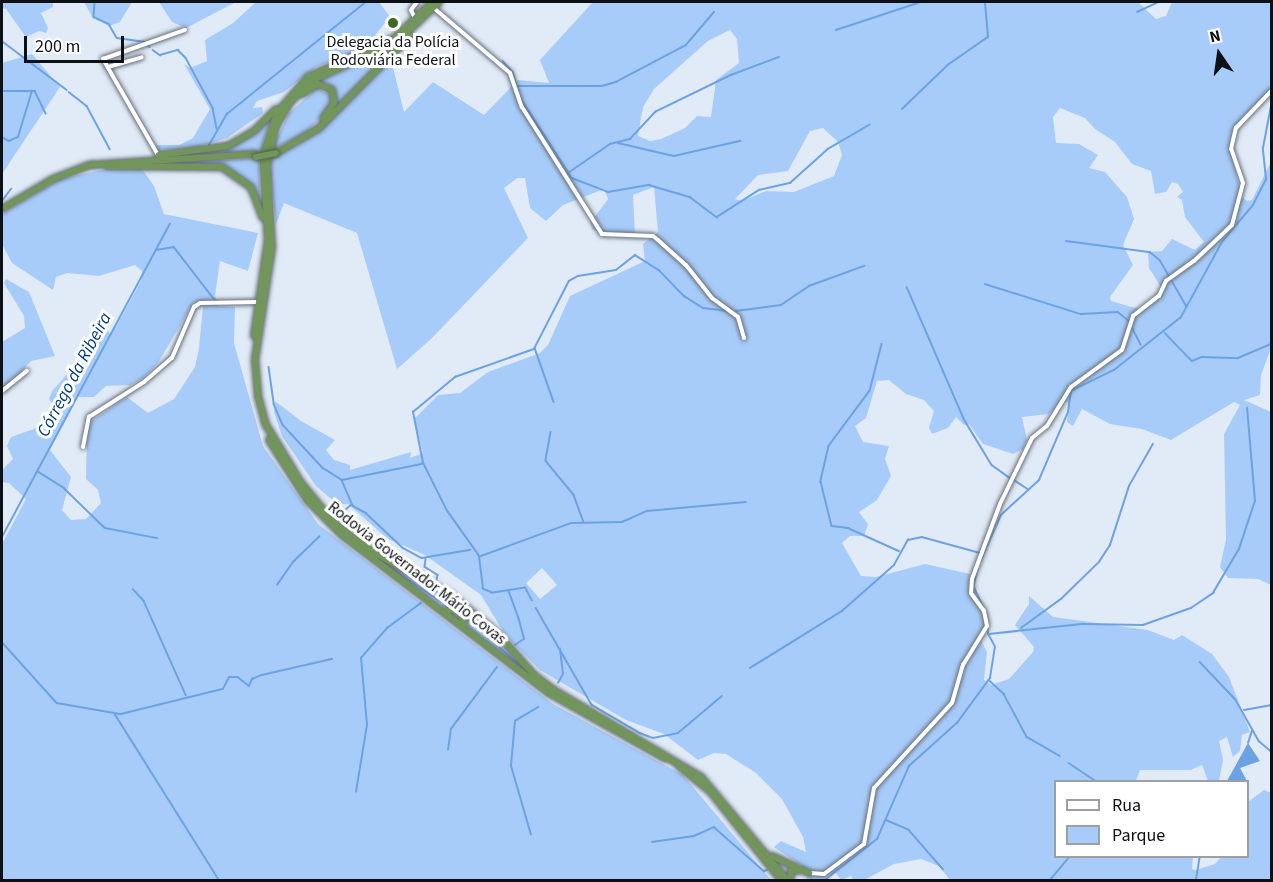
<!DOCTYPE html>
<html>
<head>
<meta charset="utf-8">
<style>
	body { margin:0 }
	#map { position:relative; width:1273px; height:882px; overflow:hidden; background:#e1ebf7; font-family:"Source Sans 3",sans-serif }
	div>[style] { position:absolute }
	.green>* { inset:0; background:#a8ccf9 }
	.water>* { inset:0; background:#6ca2e4 }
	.stream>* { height:1.5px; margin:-0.75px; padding:0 0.75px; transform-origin:0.75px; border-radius:0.75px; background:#6ca2e4 }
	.roads { filter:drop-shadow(0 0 2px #656d78) drop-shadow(0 0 2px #656d78) }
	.minor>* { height:4px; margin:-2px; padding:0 2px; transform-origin:2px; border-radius:2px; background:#fff }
	.highway>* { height:6px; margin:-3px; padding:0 3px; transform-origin:3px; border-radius:3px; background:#71955a }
	.bridges { filter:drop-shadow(0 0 2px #4e6642) drop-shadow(0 0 2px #4e6642) }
	.highway-bridge>* { height:6px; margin:-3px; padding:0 3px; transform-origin:3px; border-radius:3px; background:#71955a }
	.dots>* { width:16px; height:16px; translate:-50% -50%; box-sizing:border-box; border:3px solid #fff; border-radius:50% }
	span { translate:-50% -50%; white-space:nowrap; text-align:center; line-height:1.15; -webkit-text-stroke:6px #fff; paint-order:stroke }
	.poi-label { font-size:16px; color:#0d1014 }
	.street-label { font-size:16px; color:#0d1014 }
	.water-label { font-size:18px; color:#013c77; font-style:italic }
	.frame { position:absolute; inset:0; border:3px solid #0d1014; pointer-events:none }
	.legend { position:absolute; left:1054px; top:780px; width:195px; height:78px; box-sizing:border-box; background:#fff; border:2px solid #9e9fa1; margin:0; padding:8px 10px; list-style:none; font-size:18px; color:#0d1014 }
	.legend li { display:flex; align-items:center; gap:12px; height:30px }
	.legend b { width:30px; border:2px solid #9e9fa1 }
	.north { position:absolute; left:1189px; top:24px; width:60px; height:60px; -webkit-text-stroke:4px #fff; paint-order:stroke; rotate:347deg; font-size:16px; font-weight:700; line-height:24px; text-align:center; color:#0d1014 }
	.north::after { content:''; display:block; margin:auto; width:21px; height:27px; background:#0d1014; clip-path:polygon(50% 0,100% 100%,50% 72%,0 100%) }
	.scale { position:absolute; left:24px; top:36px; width:100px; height:27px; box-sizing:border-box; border:3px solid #0d1014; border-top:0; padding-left:8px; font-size:18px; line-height:21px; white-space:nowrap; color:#0d1014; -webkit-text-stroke:4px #fff; paint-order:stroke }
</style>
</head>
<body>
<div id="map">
	<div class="green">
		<i style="clip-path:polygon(2px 2px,53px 2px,53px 7px,41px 13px,48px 28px,46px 33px,39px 31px,26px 37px,6px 9px,2px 8px)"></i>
		<i style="clip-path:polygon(84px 2px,132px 2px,120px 22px,109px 26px,93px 18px)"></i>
		<i style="clip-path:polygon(159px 2px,236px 2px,186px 28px,172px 22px)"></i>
		<i style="clip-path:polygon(256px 2px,379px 2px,390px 17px,375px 35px,382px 41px,316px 67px,284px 92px,257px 101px,253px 108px,262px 107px,263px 113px,227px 138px,197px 147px,154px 151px,152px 145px,179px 145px,193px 138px,210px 109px,184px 64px,190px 68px,207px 61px,205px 40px,233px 23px)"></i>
		<i style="clip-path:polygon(evenodd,1138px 2px,1156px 19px,1166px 16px,1172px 2px,1271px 2px,1271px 90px,1236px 125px,1231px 151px,1242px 197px,1247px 201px,1252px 200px,1271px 162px,1271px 348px,1261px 375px,1260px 395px,1244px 400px,1271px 412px,1271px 585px,1258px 579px,1228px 578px,1220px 567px,1226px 540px,1224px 434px,1240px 405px,1234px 402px,1171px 440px,1142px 429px,1110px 424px,1082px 409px,1073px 426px,1067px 422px,1068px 402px,1061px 402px,1049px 414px,1022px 417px,1027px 440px,1023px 449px,1013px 454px,983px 444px,969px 424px,964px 425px,956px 417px,948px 428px,932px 434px,929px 428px,934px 411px,924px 400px,906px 394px,889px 380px,877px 381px,866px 418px,855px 426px,863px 442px,889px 446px,885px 459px,891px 476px,877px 500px,859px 512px,868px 524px,864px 536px,850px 536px,842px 543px,861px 576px,876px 577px,925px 564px,970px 574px,985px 623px,981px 640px,987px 652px,984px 680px,991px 685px,1009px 679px,1033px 652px,1034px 647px,1015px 625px,1029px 604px,1029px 596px,1053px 617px,1148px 630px,1174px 640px,1182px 635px,1212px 654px,1229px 677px,1250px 732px,1242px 735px,1240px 751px,1233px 757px,1227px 737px,1219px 741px,1223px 760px,1219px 781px,1208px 781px,1202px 765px,1191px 770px,1140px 770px,1136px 781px,1056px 782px,1056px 856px,1193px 857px,1192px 869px,1196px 870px,1215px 864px,1221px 857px,1248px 856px,1248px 802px,1264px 790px,1271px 793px,1271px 880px,950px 880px,939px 866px,921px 859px,894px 864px,864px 880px,853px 880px,851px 876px,841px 880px,835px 872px,827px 876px,828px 880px,806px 880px,808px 874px,802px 866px,774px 847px,781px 841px,806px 852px,803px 837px,782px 799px,756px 773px,726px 754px,714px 753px,698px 760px,664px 734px,626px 720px,540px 670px,506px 636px,481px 595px,425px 555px,388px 539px,348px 504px,338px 505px,316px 486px,282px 436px,274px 412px,275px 401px,301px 421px,335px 440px,326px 450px,334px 460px,350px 465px,350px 470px,411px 452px,410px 458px,423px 453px,414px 419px,438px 395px,460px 393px,488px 372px,540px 353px,548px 345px,570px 296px,645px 261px,643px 244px,658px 232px,654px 187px,633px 195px,635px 236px,593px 230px,590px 223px,608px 199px,604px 189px,563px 205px,546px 221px,530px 208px,525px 178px,517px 178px,504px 188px,528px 238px,431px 339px,397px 369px,357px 233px,284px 203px,276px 224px,270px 171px,272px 156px,317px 133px,406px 42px,409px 45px,391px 59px,404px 112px,433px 82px,484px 115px,518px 80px,549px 83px,540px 60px,592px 3px,1138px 2px,730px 30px,737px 39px,739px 63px,716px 80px,711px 117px,697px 116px,685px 128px,661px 139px,650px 141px,638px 136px,643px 107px,654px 89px,708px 41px,730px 30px,1138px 2px,1060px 108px,1085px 118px,1095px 129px,1115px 142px,1132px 164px,1151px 171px,1155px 194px,1166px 192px,1172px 182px,1178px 184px,1183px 192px,1177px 197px,1182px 200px,1185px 217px,1204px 242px,1195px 250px,1172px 239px,1162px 251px,1148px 252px,1149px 268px,1161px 287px,1158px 298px,1142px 310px,1111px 301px,1110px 297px,1133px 265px,1123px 245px,1134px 219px,1127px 197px,1105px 172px,1089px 168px,1098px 155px,1079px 144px,1056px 143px,1053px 117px,1060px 108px,1138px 2px,823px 128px,838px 142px,842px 155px,834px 176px,794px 192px,766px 191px,742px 201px,735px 199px,758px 175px,788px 171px,810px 131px,823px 128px,1138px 2px,542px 568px,557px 585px,540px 599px,526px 583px,542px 568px)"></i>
		<i style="clip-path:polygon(399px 44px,332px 113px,337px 101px,335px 91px,327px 83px,315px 83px)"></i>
		<i style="clip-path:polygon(32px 54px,60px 87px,2px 174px,2px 63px)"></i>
		<i style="clip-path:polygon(317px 88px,331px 96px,327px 112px,304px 134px,272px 149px,289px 113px)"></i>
		<i style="clip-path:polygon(271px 117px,260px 152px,167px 157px,227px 147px)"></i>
		<i style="clip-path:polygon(259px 158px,260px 199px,245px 179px,222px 165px,169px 163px)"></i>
		<i style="clip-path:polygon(evenodd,111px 168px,142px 169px,154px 186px,164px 214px,258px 233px,248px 271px,220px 261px,215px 296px,219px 306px,235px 307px,234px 343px,263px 446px,318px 524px,553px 704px,683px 775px,771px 880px,2px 880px,2px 544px,26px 499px,9px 483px,2px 482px,2px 470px,13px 459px,7px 446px,11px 437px,34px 429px,56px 410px,49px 399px,52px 391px,94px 344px,97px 328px,107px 329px,110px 334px,117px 325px,141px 281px,142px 271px,135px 265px,99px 276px,67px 273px,56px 277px,53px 290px,12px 263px,2px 244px,2px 214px,60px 179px,111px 168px,194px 302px,203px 306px,199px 348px,195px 367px,174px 399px,148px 413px,127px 397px,87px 424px,86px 479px,98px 490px,101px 503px,86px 519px,71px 520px,62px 510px,71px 477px,50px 450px,78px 397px,94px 397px,106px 386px,130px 385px,143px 378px,158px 363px,194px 302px)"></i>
		<i style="clip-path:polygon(6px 279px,29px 292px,55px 356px,31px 361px,2px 393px,2px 342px,25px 328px,24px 316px,4px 283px)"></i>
		<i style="clip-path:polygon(369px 553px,442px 594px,452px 608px,445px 608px)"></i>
		<i style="clip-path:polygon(464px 616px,473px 618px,495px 636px,533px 679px,470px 629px)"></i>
	</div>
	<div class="water">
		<i style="clip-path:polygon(1248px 743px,1260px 761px,1240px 768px,1247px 781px,1227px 781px)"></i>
	</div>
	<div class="stream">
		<i style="left:95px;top:2px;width:15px;rotate:94deg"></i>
		<i style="left:94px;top:17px;width:17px;rotate:25deg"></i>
		<i style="left:109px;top:24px;width:16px;rotate:60deg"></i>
		<i style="left:117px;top:38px;width:27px;rotate:8deg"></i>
		<i style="left:1137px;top:12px;width:23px;rotate:-25deg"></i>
		<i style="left:836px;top:30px;width:89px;rotate:-18.2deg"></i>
		<i style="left:2px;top:41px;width:81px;rotate:37deg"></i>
		<i style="left:148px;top:46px;width:2px;rotate:27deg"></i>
		<i style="left:153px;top:50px;width:9px;rotate:36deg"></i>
		<i style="left:160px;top:55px;width:19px;rotate:-16deg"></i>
		<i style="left:178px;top:50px;width:11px;rotate:45deg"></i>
		<i style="left:186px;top:58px;width:57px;rotate:61.6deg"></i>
		<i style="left:213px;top:108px;width:21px;rotate:79deg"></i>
		<i style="left:503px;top:61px;width:15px;rotate:48deg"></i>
		<i style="left:513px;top:72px;width:19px;rotate:74deg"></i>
		<i style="left:517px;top:86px;width:85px"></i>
		<i style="left:602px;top:86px;width:15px;rotate:-16deg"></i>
		<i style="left:616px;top:82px;width:79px;rotate:-27.9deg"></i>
		<i style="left:686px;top:45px;width:43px;rotate:-49.7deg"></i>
		<i style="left:2px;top:91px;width:33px"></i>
		<i style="left:35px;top:91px;width:25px;rotate:64deg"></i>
		<i style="left:69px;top:92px;width:23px;rotate:38deg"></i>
		<i style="left:87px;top:106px;width:49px;rotate:61.9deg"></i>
		<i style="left:520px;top:97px;width:96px;rotate:57.3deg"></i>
		<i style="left:572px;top:178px;width:39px;rotate:21deg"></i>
		<i style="left:608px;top:192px;width:42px;rotate:-9.7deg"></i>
		<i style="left:649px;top:185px;width:43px;rotate:16.3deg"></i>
		<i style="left:690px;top:197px;width:34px;rotate:37deg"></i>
		<i style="left:717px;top:217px;width:50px;rotate:-32.7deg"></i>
		<i style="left:759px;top:190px;width:32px;rotate:-13deg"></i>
		<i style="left:790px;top:183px;width:51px;rotate:-41.8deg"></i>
		<i style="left:828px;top:149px;width:48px;rotate:-30.3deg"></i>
		<i style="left:902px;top:109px;width:65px;rotate:-43.8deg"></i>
		<i style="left:949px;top:64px;width:47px;rotate:-34.7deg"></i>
		<i style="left:988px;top:37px;width:35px;rotate:-95deg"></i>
		<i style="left:2px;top:137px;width:8px;rotate:30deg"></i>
		<i style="left:9px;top:141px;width:10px;rotate:-24deg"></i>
		<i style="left:18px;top:137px;width:48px;rotate:-73.1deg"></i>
		<i style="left:618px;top:143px;width:57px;rotate:13.1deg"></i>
		<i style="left:674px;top:156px;width:68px;rotate:-12.8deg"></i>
		<i style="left:209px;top:145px;width:36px;rotate:-60deg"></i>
		<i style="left:227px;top:114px;width:179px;rotate:-38.9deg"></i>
		<i style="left:568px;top:173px;width:51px;rotate:-34.6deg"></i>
		<i style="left:610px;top:144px;width:21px;rotate:-14deg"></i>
		<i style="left:630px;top:139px;width:37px;rotate:-47deg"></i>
		<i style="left:655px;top:112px;width:85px;rotate:-26deg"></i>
		<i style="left:731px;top:75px;width:51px;rotate:-20.6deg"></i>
		<i style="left:2px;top:201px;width:15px;rotate:-53deg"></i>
		<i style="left:1066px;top:241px;width:85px;rotate:7.5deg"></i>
		<i style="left:1150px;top:252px;width:13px;rotate:39deg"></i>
		<i style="left:1160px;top:260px;width:54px;rotate:60.1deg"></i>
		<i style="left:156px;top:250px;width:18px;rotate:-9deg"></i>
		<i style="left:174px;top:247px;width:67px;rotate:52.3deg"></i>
		<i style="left:215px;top:300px;width:4px;rotate:14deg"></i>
		<i style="left:985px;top:284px;width:101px;rotate:17.4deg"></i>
		<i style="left:1081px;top:314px;width:37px;rotate:-3deg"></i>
		<i style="left:1118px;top:312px;width:14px;rotate:39deg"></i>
		<i style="left:907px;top:287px;width:144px;rotate:66.6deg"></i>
		<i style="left:964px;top:419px;width:54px;rotate:58.7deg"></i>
		<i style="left:992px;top:465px;width:22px;rotate:36deg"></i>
		<i style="left:736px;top:311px;width:45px;rotate:-7.6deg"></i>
		<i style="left:781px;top:305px;width:34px;rotate:-34deg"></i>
		<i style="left:809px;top:286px;width:59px;rotate:-20deg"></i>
		<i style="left:1131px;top:325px;width:22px;rotate:63deg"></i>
		<i style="left:1165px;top:333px;width:39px;rotate:46deg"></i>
		<i style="left:1192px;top:361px;width:11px;rotate:-22deg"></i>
		<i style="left:1202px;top:357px;width:36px;rotate:2deg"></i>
		<i style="left:1238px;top:358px;width:34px;rotate:-23deg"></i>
		<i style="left:882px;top:344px;width:49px;rotate:104.3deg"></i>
		<i style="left:870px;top:391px;width:69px;rotate:126.7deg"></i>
		<i style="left:829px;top:446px;width:37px;rotate:103deg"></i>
		<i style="left:821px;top:482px;width:45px;rotate:76deg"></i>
		<i style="left:832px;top:526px;width:16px;rotate:7deg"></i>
		<i style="left:848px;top:528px;width:56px;rotate:24.3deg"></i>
		<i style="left:535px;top:348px;width:57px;rotate:70.6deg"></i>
		<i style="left:269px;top:367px;width:37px;rotate:82deg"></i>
		<i style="left:274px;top:404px;width:23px;rotate:67deg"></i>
		<i style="left:283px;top:425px;width:59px;rotate:47.1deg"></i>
		<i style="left:323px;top:468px;width:22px;rotate:32deg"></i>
		<i style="left:342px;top:480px;width:28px;rotate:67deg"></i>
		<i style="left:353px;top:506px;width:15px;rotate:28deg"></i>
		<i style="left:366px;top:513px;width:51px;rotate:43.4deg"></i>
		<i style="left:403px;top:548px;width:21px;rotate:28deg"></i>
		<i style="left:422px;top:558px;width:49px;rotate:-9.5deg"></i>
		<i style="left:551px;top:432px;width:29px;rotate:100deg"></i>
		<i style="left:546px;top:461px;width:44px;rotate:50.5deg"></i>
		<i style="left:574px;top:495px;width:29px;rotate:70deg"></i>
		<i style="left:37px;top:471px;width:32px;rotate:32deg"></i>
		<i style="left:64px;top:488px;width:57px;rotate:44.3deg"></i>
		<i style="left:105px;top:528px;width:53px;rotate:10.9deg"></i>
		<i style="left:342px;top:480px;width:82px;rotate:-11.3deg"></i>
		<i style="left:1014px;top:480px;width:17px;rotate:33deg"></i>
		<i style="left:340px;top:514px;width:14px;rotate:-39deg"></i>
		<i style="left:2px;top:537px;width:355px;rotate:-61.8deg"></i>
		<i style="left:481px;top:556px;width:96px;rotate:-20.1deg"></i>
		<i style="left:571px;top:523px;width:51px;rotate:-1.1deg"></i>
		<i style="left:622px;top:522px;width:27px;rotate:-24deg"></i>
		<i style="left:647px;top:511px;width:99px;rotate:-5.2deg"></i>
		<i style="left:426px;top:559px;width:8px;rotate:97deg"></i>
		<i style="left:425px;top:567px;width:15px;rotate:32deg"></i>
		<i style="left:438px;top:575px;width:5px;rotate:101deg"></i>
		<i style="left:980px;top:562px;width:51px;rotate:-65.9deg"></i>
		<i style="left:1001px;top:515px;width:52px;rotate:-42.6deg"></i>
		<i style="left:1039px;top:480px;width:74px;rotate:-66.9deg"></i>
		<i style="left:1068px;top:412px;width:21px;rotate:-82deg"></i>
		<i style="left:1071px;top:391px;width:48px;rotate:-26deg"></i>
		<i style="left:1114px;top:370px;width:85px;rotate:-38.3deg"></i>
		<i style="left:1181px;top:317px;width:85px;rotate:-61.3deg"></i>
		<i style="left:1222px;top:242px;width:48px;rotate:-50deg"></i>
		<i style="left:1253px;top:205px;width:29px;rotate:-63deg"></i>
		<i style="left:1266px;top:179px;width:31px;rotate:-96deg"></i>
		<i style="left:1263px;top:148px;width:48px;rotate:-79.2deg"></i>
		<i style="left:389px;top:567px;width:73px;rotate:33.3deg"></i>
		<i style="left:978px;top:569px;width:17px;rotate:103deg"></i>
		<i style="left:974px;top:586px;width:22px;rotate:66deg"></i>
		<i style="left:277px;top:585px;width:29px;rotate:-55deg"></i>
		<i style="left:294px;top:561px;width:35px;rotate:-44deg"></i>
		<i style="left:133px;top:589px;width:16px;rotate:47deg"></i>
		<i style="left:144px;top:601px;width:103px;rotate:65.9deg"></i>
		<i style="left:509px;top:591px;width:29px;rotate:70deg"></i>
		<i style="left:532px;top:601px;width:15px;rotate:-118deg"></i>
		<i style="left:525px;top:588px;width:33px;rotate:171deg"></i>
		<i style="left:492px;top:593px;width:10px;rotate:-156deg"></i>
		<i style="left:483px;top:589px;width:33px;rotate:-97deg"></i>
		<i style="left:479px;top:556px;width:55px;rotate:-125.4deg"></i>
		<i style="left:447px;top:511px;width:54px;rotate:-116.6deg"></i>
		<i style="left:423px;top:463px;width:52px;rotate:-101.1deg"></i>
		<i style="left:413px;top:412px;width:55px;rotate:-39.8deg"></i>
		<i style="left:455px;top:377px;width:84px;rotate:-19.5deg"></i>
		<i style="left:534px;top:349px;width:76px;rotate:-62.8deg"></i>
		<i style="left:569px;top:281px;width:10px;rotate:-29deg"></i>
		<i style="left:578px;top:276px;width:38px;rotate:-9deg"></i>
		<i style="left:616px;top:270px;width:24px;rotate:-38deg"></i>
		<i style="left:635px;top:255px;width:28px;rotate:32deg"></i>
		<i style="left:659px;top:270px;width:36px;rotate:46deg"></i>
		<i style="left:684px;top:296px;width:22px;rotate:32deg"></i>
		<i style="left:703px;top:308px;width:23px;rotate:7deg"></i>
		<i style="left:536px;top:608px;width:112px;rotate:60deg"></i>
		<i style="left:592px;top:705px;width:56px;rotate:30.3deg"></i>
		<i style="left:640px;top:733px;width:14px;rotate:21deg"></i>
		<i style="left:653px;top:738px;width:25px;rotate:-11deg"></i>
		<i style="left:678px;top:733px;width:57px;rotate:-40.1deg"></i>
		<i style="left:467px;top:618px;width:79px;rotate:41.9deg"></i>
		<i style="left:1021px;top:628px;width:49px;rotate:-35.9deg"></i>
		<i style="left:1061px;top:599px;width:53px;rotate:-44.2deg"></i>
		<i style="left:1099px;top:562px;width:20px;rotate:-57deg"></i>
		<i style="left:1110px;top:545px;width:62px;rotate:-72.1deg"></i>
		<i style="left:1129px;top:486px;width:48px;rotate:-60.3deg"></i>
		<i style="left:989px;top:634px;width:95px;rotate:-6.1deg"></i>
		<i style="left:1083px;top:624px;width:60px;rotate:1deg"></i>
		<i style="left:1143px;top:625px;width:51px;rotate:-19.5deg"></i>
		<i style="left:1191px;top:608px;width:27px;rotate:-34deg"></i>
		<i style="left:1213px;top:593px;width:51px;rotate:-59.4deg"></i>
		<i style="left:1239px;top:549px;width:51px;rotate:-71.6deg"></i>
		<i style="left:1255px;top:501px;width:93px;rotate:-94.9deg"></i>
		<i style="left:2px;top:642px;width:82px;rotate:48deg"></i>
		<i style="left:57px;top:703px;width:65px;rotate:9.8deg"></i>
		<i style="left:121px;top:714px;width:105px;rotate:-13.8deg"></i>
		<i style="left:223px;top:689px;width:13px;rotate:-63deg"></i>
		<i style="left:229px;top:677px;width:9px"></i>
		<i style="left:238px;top:677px;width:14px;rotate:39deg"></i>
		<i style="left:249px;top:686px;width:8px;rotate:-67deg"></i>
		<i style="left:252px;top:679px;width:11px;rotate:-22deg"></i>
		<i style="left:262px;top:675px;width:72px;rotate:-12.9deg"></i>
		<i style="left:515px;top:645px;width:11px;rotate:-34deg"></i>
		<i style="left:524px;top:639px;width:20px;rotate:-105deg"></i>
		<i style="left:1200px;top:662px;width:52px;rotate:46.5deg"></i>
		<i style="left:1236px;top:700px;width:47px;rotate:60.7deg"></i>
		<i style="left:1259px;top:741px;width:17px;rotate:40deg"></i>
		<i style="left:750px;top:668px;width:108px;rotate:-31.8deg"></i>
		<i style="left:842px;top:611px;width:69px;rotate:-41.5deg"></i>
		<i style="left:894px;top:565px;width:29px;rotate:-61deg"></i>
		<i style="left:908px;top:540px;width:14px;rotate:-12deg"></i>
		<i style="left:922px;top:537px;width:60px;rotate:15.4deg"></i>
		<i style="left:989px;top:680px;width:21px;rotate:43deg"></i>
		<i style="left:1004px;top:694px;width:49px;rotate:61.9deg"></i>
		<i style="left:1027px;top:737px;width:38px;rotate:30deg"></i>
		<i style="left:558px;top:683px;width:10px;rotate:-61deg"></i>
		<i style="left:563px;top:674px;width:25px;rotate:-97deg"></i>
		<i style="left:1244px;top:710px;width:28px;rotate:-10deg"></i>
		<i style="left:115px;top:714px;width:196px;rotate:57.9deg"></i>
		<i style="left:1248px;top:743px;width:13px;rotate:-72deg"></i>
		<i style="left:448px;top:750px;width:21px;rotate:-82deg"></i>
		<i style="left:451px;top:729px;width:77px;rotate:-53.4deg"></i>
		<i style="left:1069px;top:763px;width:34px;rotate:34deg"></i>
		<i style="left:356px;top:792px;width:68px;rotate:-80.7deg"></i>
		<i style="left:367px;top:725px;width:67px;rotate:-95.1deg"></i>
		<i style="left:361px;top:658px;width:40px;rotate:-49deg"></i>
		<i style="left:387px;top:628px;width:42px;rotate:-36.3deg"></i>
		<i style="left:886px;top:820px;width:25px;rotate:23deg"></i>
		<i style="left:909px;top:830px;width:52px;rotate:48.9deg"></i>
		<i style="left:531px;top:835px;width:72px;rotate:-106.2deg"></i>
		<i style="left:511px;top:766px;width:45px;rotate:-84.9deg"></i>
		<i style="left:515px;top:721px;width:27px;rotate:-31deg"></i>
		<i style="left:652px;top:842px;width:42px;rotate:-8.1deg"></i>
		<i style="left:694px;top:836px;width:22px;rotate:-24deg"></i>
		<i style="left:714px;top:827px;width:67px;rotate:41.3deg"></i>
		<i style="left:764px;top:871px;width:3px;rotate:-18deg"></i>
		<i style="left:825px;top:880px;width:66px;rotate:-38.3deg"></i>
		<i style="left:877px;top:839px;width:80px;rotate:-66.3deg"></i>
		<i style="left:909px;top:766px;width:64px;rotate:-41.9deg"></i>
		<i style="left:957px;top:723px;width:56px;rotate:-53.7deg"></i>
		<i style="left:990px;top:678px;width:31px;rotate:-81deg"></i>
		<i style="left:995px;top:647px;width:15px;rotate:-118deg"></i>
		<i style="left:988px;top:634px;width:21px;rotate:-95deg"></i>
		<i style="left:1050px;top:880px;width:31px;rotate:-50deg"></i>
		<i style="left:1196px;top:880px;width:24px;rotate:-81deg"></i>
	</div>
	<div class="roads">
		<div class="minor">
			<i style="left:435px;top:9px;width:99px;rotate:40.5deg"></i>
			<i style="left:510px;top:73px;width:36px;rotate:71deg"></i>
			<i style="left:522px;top:107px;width:150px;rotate:57.8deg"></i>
			<i style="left:602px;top:234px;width:51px;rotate:2.2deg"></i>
			<i style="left:653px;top:236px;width:6px;rotate:39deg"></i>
			<i style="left:658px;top:240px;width:38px;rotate:42deg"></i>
			<i style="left:686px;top:265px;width:42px;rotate:51.8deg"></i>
			<i style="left:712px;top:298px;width:32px;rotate:36deg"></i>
			<i style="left:738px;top:317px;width:22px;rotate:74deg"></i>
			<i style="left:415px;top:18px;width:9px;rotate:-117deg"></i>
			<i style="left:411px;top:10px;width:10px;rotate:-53deg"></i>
			<i style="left:108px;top:67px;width:35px;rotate:-16deg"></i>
			<i style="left:158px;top:155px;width:111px;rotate:-119.8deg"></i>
			<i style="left:103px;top:59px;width:87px;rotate:-19.5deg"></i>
			<i style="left:2px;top:391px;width:32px;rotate:-39deg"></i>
			<i style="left:83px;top:447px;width:31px;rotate:-79deg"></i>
			<i style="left:89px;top:417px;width:65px;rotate:-32.5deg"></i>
			<i style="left:144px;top:382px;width:37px;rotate:-41deg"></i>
			<i style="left:172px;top:358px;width:56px;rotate:-66.7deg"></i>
			<i style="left:194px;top:307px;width:7px;rotate:-34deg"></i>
			<i style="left:200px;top:303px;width:58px;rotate:-1deg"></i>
			<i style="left:810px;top:873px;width:14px;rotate:4deg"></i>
			<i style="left:824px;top:874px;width:50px;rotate:-36.9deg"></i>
			<i style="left:864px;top:844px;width:57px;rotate:-79.9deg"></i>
			<i style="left:874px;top:788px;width:115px;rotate:-47.5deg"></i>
			<i style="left:952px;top:703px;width:40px;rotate:-74deg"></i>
			<i style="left:963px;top:665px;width:46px;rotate:-58.4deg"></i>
			<i style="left:987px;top:626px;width:15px;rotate:-101deg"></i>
			<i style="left:984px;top:611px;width:22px;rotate:-126deg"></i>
			<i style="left:971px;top:593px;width:14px;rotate:-86deg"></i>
			<i style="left:972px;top:579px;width:80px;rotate:-69.5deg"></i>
			<i style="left:1000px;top:504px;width:73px;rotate:-64.1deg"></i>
			<i style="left:1032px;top:438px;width:19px;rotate:-39deg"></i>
			<i style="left:1047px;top:426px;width:46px;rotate:-58.4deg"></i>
			<i style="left:1071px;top:387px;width:63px;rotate:-36deg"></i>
			<i style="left:1122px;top:350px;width:36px;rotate:-72deg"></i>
			<i style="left:1133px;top:316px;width:33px;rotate:-38deg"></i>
			<i style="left:1159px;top:296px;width:17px;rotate:-65deg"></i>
			<i style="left:1166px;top:281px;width:34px;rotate:-36deg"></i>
			<i style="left:1194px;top:261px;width:52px;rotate:-43.5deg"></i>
			<i style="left:1232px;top:225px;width:43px;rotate:-75.3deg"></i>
			<i style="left:1243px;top:183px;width:36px;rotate:-109deg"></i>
			<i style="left:1231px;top:149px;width:22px;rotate:-77deg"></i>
			<i style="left:1236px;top:128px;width:52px;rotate:-46.5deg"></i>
		</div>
		<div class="highway">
			<i style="left:439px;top:2px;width:55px;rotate:136.5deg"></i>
			<i style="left:399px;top:40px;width:97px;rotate:155deg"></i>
			<i style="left:311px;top:81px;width:28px;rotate:135deg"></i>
			<i style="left:291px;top:101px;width:29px;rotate:121deg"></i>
			<i style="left:276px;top:126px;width:39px;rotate:103deg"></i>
			<i style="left:267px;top:164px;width:83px;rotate:86.6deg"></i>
			<i style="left:272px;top:247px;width:114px;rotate:98.6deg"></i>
			<i style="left:255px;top:360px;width:36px;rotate:85deg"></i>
			<i style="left:258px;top:396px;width:30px;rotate:75deg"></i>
			<i style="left:266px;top:425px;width:68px;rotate:58.9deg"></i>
			<i style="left:301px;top:483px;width:52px;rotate:50.5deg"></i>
			<i style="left:334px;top:523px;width:51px;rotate:36.2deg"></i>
			<i style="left:375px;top:553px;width:88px;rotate:29.2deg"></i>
			<i style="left:452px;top:596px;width:60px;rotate:39.6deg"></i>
			<i style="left:498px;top:634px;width:53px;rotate:48.8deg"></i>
			<i style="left:533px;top:674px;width:24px;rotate:38deg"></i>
			<i style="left:552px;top:689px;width:173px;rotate:30.6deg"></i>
			<i style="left:701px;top:777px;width:134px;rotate:50.1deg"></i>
			<i style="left:302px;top:94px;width:19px;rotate:-32deg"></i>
			<i style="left:318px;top:84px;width:15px;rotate:23deg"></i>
			<i style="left:332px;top:90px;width:13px;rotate:81deg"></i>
			<i style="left:334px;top:103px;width:19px;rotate:125deg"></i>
			<i style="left:276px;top:153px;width:50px;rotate:-30.2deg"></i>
			<i style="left:319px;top:128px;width:129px;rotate:-45.3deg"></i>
			<i style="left:159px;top:155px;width:70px;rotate:-7.4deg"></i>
			<i style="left:228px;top:146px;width:30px;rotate:-30deg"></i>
			<i style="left:254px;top:131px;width:31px;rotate:-45deg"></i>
			<i style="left:107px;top:166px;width:115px;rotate:0.5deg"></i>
			<i style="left:222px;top:167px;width:35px;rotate:35deg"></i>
			<i style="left:251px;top:187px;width:33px;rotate:69deg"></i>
			<i style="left:2px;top:209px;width:59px;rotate:-30.5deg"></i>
			<i style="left:53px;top:179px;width:40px;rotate:-21deg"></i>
			<i style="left:90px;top:165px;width:165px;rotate:-3.8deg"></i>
			<i style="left:254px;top:336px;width:97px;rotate:-81.7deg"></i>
			<i style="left:268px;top:240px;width:84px;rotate:-93.4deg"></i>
			<i style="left:263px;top:156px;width:45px;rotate:-72deg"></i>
			<i style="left:277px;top:113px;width:48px;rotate:-49.3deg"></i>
			<i style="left:308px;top:77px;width:97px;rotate:-24.4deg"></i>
			<i style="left:396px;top:37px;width:50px;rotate:-44.2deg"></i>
			<i style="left:269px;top:440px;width:72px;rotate:57.4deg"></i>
			<i style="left:308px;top:501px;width:47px;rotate:45deg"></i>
			<i style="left:341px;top:534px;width:262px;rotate:37.4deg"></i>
			<i style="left:549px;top:693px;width:133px;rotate:29.3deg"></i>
			<i style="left:445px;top:611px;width:10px;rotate:-6deg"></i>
			<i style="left:455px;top:610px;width:11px;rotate:-112deg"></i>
			<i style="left:464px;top:625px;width:10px;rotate:-107deg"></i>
			<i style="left:461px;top:615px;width:12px;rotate:5deg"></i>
			<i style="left:679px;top:766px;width:40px;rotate:39deg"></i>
			<i style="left:710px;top:791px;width:114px;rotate:51.4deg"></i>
			<i style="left:772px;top:856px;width:41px;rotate:24.7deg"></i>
			<i style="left:790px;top:880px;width:9px;rotate:-84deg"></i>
			<i style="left:791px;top:871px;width:9px;rotate:-6deg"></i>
		</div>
	</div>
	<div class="bridges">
		<div class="highway-bridge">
			<i style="left:256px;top:157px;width:20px;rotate:-11deg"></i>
		</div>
	</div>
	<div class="dots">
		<i style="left:393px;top:23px;background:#416823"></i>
	</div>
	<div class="poi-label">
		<span style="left:393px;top:51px">Delegacia da Polícia<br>Rodoviária Federal</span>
	</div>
	<div class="street-label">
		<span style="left:417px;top:573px;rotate:38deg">Rodovia Governador Mário Covas</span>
	</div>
	<div class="water-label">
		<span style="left:75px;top:375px;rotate:-62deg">Córrego da Ribeira</span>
	</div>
	<div class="frame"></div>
	<ul class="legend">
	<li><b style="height:8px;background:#fff"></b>Rua</li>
	<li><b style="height:16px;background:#a8ccf9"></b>Parque</li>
	</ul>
	<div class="north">N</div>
	<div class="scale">200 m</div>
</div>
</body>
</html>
